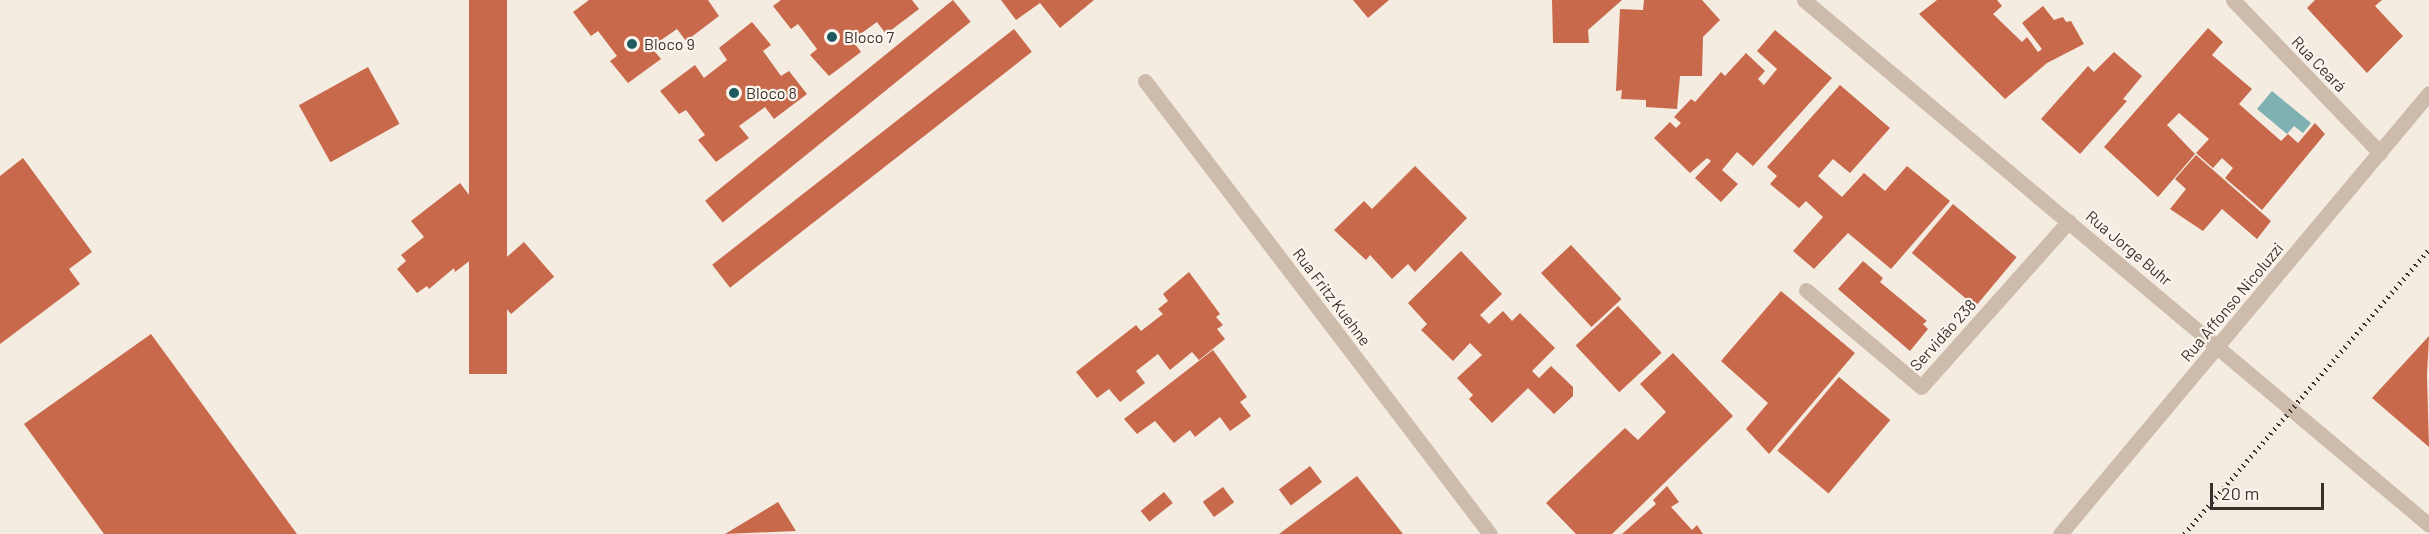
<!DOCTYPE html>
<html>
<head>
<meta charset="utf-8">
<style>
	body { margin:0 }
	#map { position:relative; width:2429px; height:534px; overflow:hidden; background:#f4ebe1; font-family:Barlow,sans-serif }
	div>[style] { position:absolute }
	.water>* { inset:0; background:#7fb0b2 }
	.building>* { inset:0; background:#c8694b; transform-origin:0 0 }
	.minor>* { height:15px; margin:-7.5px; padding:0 7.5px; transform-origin:7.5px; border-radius:7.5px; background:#cdbbac }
	.tertiary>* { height:15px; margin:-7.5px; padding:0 7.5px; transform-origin:7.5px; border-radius:7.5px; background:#cdbbac }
	.rail>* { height:4.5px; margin-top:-2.25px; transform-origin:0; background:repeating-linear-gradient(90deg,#3b302b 0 1.5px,transparent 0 6px) }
	.dots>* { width:16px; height:16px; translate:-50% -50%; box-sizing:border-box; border:3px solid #fbf5ee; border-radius:50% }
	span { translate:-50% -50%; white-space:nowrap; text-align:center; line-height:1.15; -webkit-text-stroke:4.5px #fbf5ee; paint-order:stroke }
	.poi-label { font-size:16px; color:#3b302b }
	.left { translate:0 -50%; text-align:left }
	.street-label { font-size:16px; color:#3b302b }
	.scale { position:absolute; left:2210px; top:483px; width:114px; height:27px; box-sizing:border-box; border:3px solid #3b302b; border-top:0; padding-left:8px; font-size:18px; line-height:21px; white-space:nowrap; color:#3b302b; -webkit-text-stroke:4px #fbf5ee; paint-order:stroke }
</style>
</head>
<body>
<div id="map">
	<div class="water">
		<i style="clip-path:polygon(2272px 91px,2311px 123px,2303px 133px,2294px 126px,2287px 134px,2257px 109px)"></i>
	</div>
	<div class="building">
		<i style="left:469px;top:0;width:38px;height:374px"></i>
		<i style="clip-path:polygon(589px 0,708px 0,719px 16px,686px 41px,677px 29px,651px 47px,661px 59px,628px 83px,610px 61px,617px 56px,598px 31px,591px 36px,573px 12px)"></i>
		<i style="clip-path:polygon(781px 0,912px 0,919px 9px,886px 34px,877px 22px,852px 40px,861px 52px,829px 76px,810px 55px,817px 49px,798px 24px,791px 29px,773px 6px)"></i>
		<i style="left:953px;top:0;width:28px;height:319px;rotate:51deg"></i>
		<i style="clip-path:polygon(1001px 0,1094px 0,1060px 28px,1040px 3px,1016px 20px)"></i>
		<i style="clip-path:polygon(1353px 0,1389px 0,1368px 18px)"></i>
		<i style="clip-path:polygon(1552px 0,1622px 0,1588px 30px,1589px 43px,1553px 43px)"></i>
		<i style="clip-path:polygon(1644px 0,1702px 0,1720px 20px,1703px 37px,1702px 76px,1680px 76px,1677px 109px,1646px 107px,1646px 100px,1621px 99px,1622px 90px,1616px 91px,1620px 9px,1643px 10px)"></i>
		<i style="clip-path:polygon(1937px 0,1997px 0,2002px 6px,1993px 14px,2022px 42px,2027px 37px,2038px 52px,2042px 49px,2022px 23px,2043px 6px,2054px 20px,2063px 17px,2066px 22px,2071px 21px,2084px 44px,2047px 63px,2005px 99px,1919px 14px)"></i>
		<i style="clip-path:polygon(2315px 0,2382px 0,2375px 6px,2403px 36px,2367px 73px,2307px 8px)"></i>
		<i style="clip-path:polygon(752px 22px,771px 45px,763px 51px,781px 76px,789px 71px,807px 94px,774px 119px,765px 107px,739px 126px,749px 138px,716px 162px,698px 140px,705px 135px,686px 110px,679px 114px,660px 91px,695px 65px,704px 78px,727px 60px,719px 48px)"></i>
		<i style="clip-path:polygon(2208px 28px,2223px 42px,2212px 55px,2252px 89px,2239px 104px,2281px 141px,2288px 134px,2298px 143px,2315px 123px,2325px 134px,2262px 210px,2225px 178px,2233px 168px,2222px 158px,2213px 168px,2196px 153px,2209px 139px,2179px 113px,2167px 125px,2195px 154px,2158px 197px,2104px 147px)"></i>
		<i style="left:1014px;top:29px;width:29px;height:383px;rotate:52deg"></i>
		<i style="clip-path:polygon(1775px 30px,1832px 78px,1753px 166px,1737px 152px,1722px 170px,1738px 184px,1721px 202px,1695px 178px,1711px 161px,1707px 158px,1690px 173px,1654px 138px,1670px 122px,1676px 128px,1681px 123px,1674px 117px,1691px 99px,1695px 102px,1721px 72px,1725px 76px,1746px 53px,1765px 71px,1758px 79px,1764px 85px,1777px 69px,1757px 51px)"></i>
		<i style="clip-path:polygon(2114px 52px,2142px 76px,2123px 99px,2127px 101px,2080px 154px,2041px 119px,2088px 66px,2094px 72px)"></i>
		<i style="left:368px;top:67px;width:65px;height:79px;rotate:61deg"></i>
		<i style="clip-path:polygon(1840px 85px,1890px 128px,1850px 173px,1833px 159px,1818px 176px,1842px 197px,1864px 173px,1885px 191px,1907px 166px,1950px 201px,1891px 269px,1848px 233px,1814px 269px,1793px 251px,1823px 217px,1806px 201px,1799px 208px,1770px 184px,1777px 176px,1767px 167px)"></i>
		<i style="clip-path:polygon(2196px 155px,2271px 221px,2257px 239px,2222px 209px,2203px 231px,2170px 209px,2186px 189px,2175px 179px)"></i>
		<i style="clip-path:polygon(23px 158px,92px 252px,69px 269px,80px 284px,0 344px,0 176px)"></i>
		<i style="clip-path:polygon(1415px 166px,1467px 218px,1415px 272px,1408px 264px,1392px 279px,1370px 255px,1366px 260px,1334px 230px,1364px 201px,1372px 209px)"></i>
		<i style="clip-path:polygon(460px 183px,501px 237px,455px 272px,454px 268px,429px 289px,427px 286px,417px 293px,397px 269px,406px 261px,401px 255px,424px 237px,411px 221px)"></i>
		<i style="left:1953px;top:204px;width:83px;height:64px;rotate:40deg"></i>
		<i style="left:524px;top:242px;width:46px;height:57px;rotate:49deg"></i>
		<i style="left:1571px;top:245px;width:74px;height:41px;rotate:47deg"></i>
		<i style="clip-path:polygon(1461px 251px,1502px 294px,1480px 315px,1489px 324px,1503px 311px,1512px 321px,1520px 313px,1555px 348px,1532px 371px,1539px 378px,1551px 366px,1573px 387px,1573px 396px,1554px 414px,1528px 388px,1492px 423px,1469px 399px,1473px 395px,1457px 378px,1482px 355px,1470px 343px,1453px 361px,1421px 330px,1427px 324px,1408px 303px)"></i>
		<i style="clip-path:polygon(1863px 261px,1883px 278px,1880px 282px,1927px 321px,1923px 324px,1928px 329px,1910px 351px,1838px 289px)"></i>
		<i style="clip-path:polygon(1189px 272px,1220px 314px,1216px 317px,1223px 325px,1217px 329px,1225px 339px,1199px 360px,1192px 352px,1170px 370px,1158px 354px,1136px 371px,1145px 383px,1120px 402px,1109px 389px,1097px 398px,1076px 372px,1136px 325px,1141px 331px,1163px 314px,1158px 309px,1168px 301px,1163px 294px)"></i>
		<i style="clip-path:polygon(1781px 291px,1855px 353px,1769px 454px,1746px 429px,1768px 403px,1721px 361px)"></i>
		<i style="left:1618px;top:306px;width:64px;height:58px;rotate:47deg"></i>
		<i style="clip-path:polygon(151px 334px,297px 534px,104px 534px,24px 424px)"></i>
		<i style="clip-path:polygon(2429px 336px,2427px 375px,2429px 447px,2372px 398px)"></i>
		<i style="clip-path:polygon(1213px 350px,1247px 397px,1240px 402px,1251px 416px,1230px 431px,1220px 417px,1195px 437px,1190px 430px,1174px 443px,1155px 421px,1137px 434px,1124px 419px)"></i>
		<i style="clip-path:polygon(1673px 353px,1733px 416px,1612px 534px,1576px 534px,1546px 503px,1625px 428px,1638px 440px,1666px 412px,1640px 384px)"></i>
		<i style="left:1839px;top:377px;width:67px;height:96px;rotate:40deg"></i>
		<i style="left:1310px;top:466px;width:20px;height:39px;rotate:53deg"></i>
		<i style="clip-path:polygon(1357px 476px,1403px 534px,1279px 534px)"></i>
		<i style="clip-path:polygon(1667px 486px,1679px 502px,1671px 507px,1692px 530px,1697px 525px,1703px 534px,1622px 534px,1656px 504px,1653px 500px)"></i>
		<i style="left:1223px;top:487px;width:19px;height:25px;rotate:54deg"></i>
		<i style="left:1164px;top:492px;width:14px;height:30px;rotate:51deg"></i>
		<i style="clip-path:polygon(778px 502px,796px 531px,725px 534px)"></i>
	</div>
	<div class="minor">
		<i style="left:1804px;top:0;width:816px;rotate:40.03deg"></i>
		<i style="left:2233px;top:0;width:212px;rotate:46.1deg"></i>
		<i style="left:1145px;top:81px;width:569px;rotate:52.71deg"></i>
		<i style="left:1806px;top:290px;width:150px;rotate:40.1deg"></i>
		<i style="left:1921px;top:387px;width:222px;rotate:-48.3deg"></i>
	</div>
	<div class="tertiary">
		<i style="left:2060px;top:534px;width:575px;rotate:-50.08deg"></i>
	</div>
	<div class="rail">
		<i style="left:2184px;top:534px;width:376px;rotate:-49.3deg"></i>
	</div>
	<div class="dots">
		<i style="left:832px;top:37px;background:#1f5a5e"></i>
		<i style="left:632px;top:44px;background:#1f5a5e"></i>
		<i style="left:734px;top:93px;background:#1f5a5e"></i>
	</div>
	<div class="poi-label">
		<span class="left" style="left:844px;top:37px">Bloco 7</span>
		<span class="left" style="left:644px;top:44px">Bloco 9</span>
		<span class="left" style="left:746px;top:93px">Bloco 8</span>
	</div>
	<div class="street-label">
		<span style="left:2319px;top:64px;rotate:46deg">Rua Ceará</span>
		<span style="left:2129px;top:248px;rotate:40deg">Rua Jorge Buhr</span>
		<span style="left:1332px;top:297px;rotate:53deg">Rua Fritz Kuehne</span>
		<span style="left:2232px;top:302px;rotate:-50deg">Rua Affonso Nicoluzzi</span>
		<span style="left:1943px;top:335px;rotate:-48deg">Servidão 238</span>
	</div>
	<div class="scale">20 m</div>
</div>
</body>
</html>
